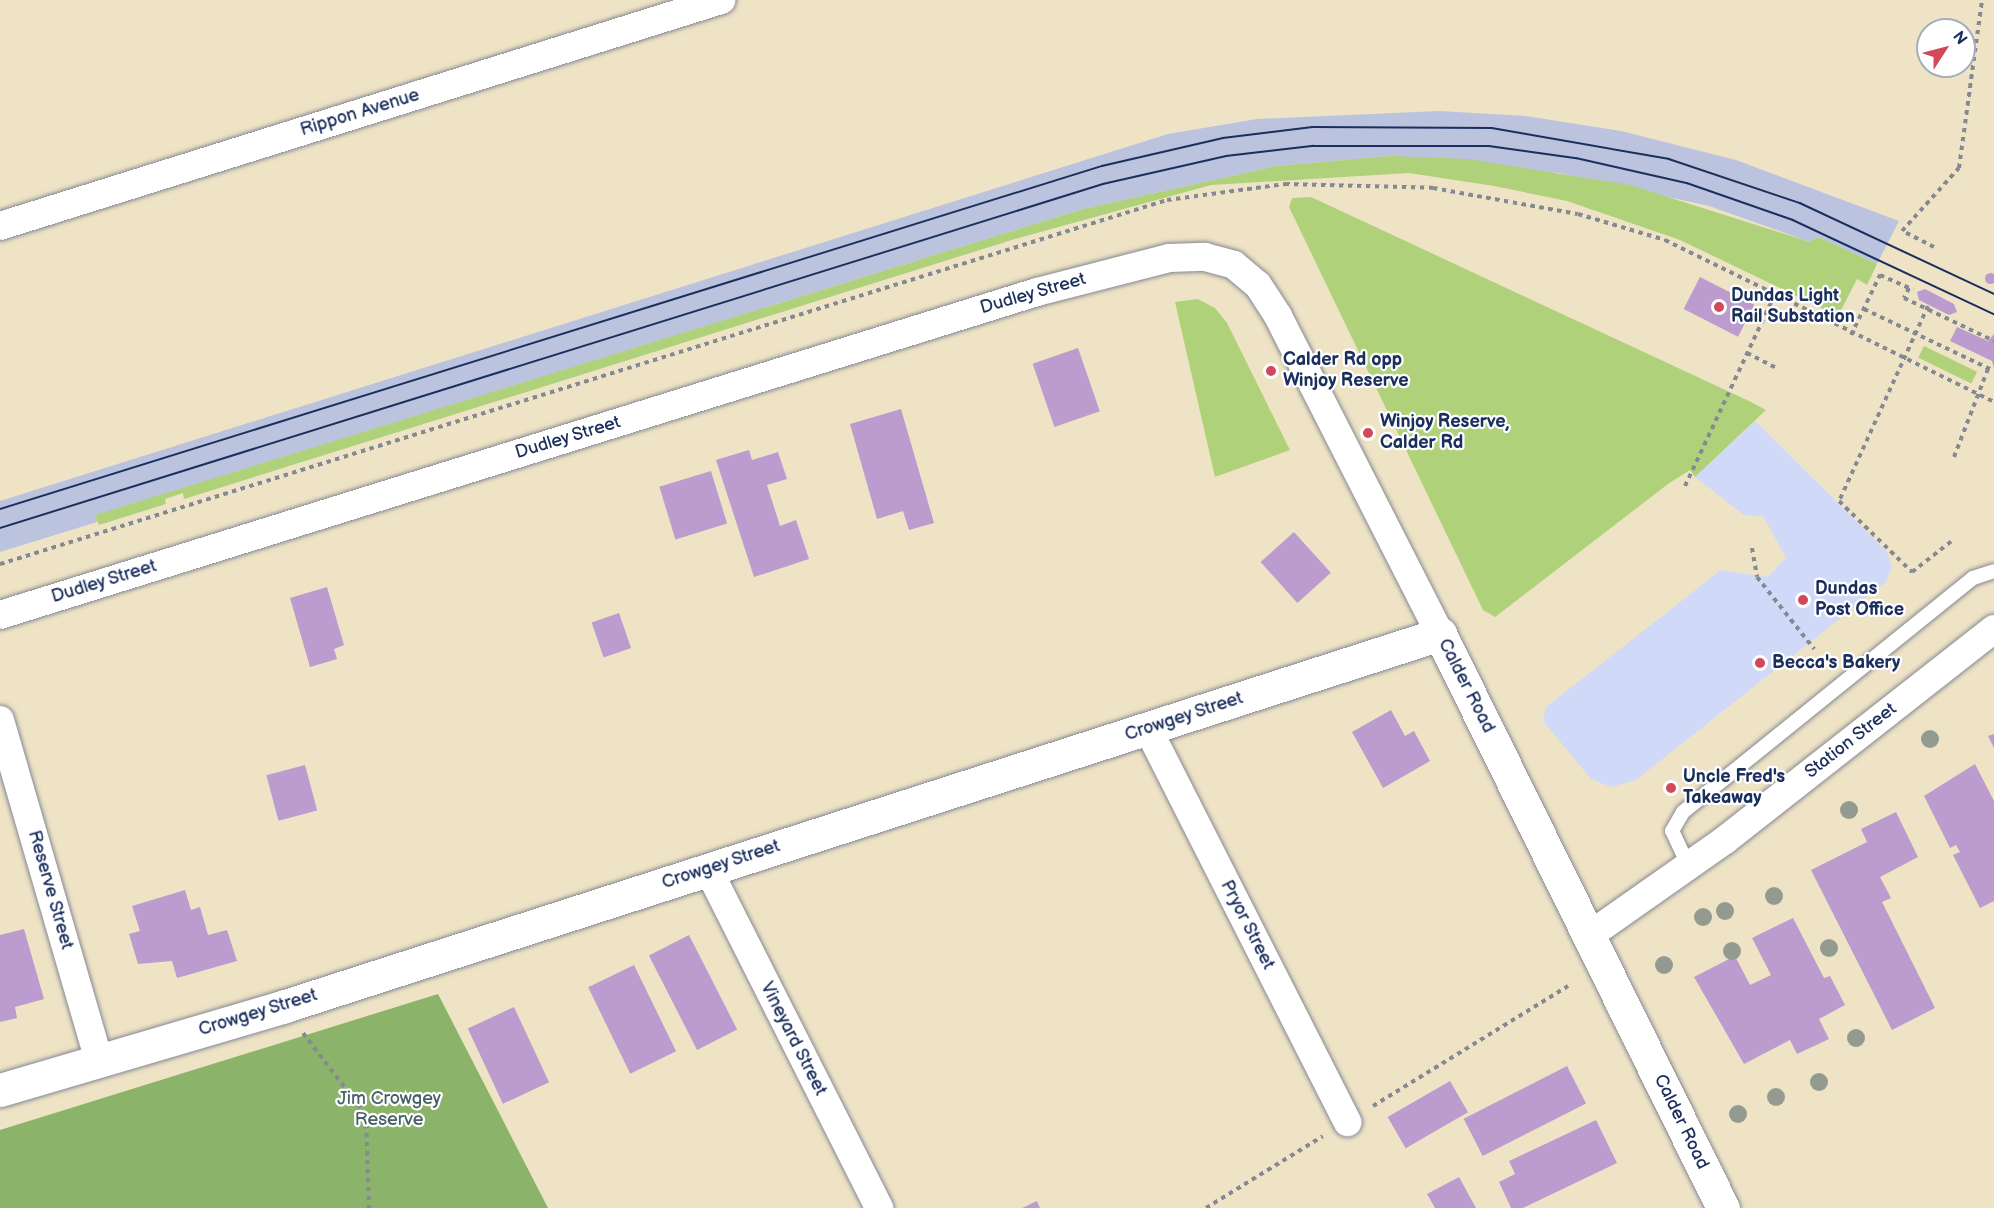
<!DOCTYPE html>
<html>
<head>
<meta charset="utf-8">
<style>
	body { margin:0 }
	#map { position:relative; width:1994px; height:1208px; overflow:hidden; background:#efe3c6; font-family:"Balsamiq Sans",sans-serif }
	div>[style] { position:absolute }
	.built>* { inset:0; background:#d1d9f9 }
	.industrial>* { inset:0; background:#bbc3de }
	.green>* { inset:0; background:#afd179; transform-origin:0 0 }
	.forest>* { inset:0; background:#8bb369 }
	.building>* { inset:0; background:#bc9bcf; transform-origin:0 0 }
	.round { border-radius:50% }
	.path>* { height:4px; margin-top:-2px; transform-origin:0; background:repeating-linear-gradient(90deg,#858992 0 4.5px,transparent 0 9px) }
	.roads { filter:drop-shadow(0 0 2px #858992) drop-shadow(0 0 2px #858992) }
	.lane>* { height:14px; margin:-7px; padding:0 7px; transform-origin:7px; border-radius:7px; background:#fff }
	.street>* { height:28px; margin:-14px; padding:0 14px; transform-origin:14px; border-radius:14px; background:#fff }
	.secondary>* { height:33px; margin:-16.5px; padding:0 16.5px; transform-origin:16.5px; border-radius:16.5px; background:#fff }
	.tram>* { height:1.5px; margin:-0.75px; padding:0 0.75px; transform-origin:0.75px; border-radius:0.75px; background:#1b2f5e }
	.trees>* { width:18px; height:18px; margin:-9px; border-radius:50%; background:#939b91 }
	.dots>* { width:16px; height:16px; translate:-50% -50%; box-sizing:border-box; border:3px solid #fff; border-radius:50% }
	span { translate:-50% -50%; white-space:nowrap; text-align:center; line-height:1.15; -webkit-text-stroke:4.5px #fff; paint-order:stroke }
	.street-label { font-size:18px; color:#1b2f5e }
	.poi-label { font-size:18px; color:#1b2f5e; font-weight:700 }
	.left { translate:0 -50%; text-align:left }
	.park-label { font-size:18px; color:#476066 }
	.north { position:absolute; left:1916px; top:18px; width:60px; height:60px; box-sizing:border-box; background:#fff; border:2px solid #a4acbf; border-radius:50%; rotate:54deg; font-size:16px; font-weight:700; line-height:24px; text-align:center; color:#1b2f5e }
	.north::after { content:''; display:block; margin:auto; width:21px; height:27px; background:#d1495b; clip-path:polygon(50% 0,100% 100%,50% 72%,0 100%) }
</style>
</head>
<body>
<div id="map">
	<div class="built">
		<i style="clip-path:polygon(1755px 421px,1887px 552px,1892px 567px,1886px 582px,1636px 780px,1611px 787px,1591px 779px,1543px 721px,1546px 707px,1721px 570px,1768px 577px,1786px 558px,1763px 516px,1744px 515px,1695px 477px)"></i>
	</div>
	<div class="industrial">
		<i style="clip-path:polygon(1439px 111px,1526px 116px,1621px 131px,1736px 160px,1899px 221px,1877px 264px,1818px 237px,1810px 242px,1709px 206px,1559px 173px,1390px 156px,1276px 166px,1083px 209px,96px 515px,97px 522px,0 552px,0 501px,1168px 134px,1257px 119px)"></i>
	</div>
	<div class="green">
		<i style="clip-path:polygon(1390px 156px,1468px 159px,1630px 185px,1810px 242px,1818px 237px,1877px 264px,1867px 285px,1857px 279px,1838px 316px,1680px 240px,1567px 201px,1494px 186px,1409px 173px,1211px 185px,1015px 239px,184px 499px,183px 493px,165px 499px,166px 504px,99px 525px,95px 515px,1083px 209px,1276px 166px)"></i>
		<i style="clip-path:polygon(1311px 197px,1749px 401px,1766px 410px,1695px 477px,1690px 470px,1668px 484px,1495px 617px,1483px 610px,1289px 207px,1292px 198px)"></i>
		<i style="clip-path:polygon(1198px 299px,1215px 308px,1227px 323px,1290px 450px,1215px 477px,1175px 302px)"></i>
		<i style="left:1924px;top:346px;width:59px;height:13px;rotate:26deg"></i>
	</div>
	<div class="forest">
		<i style="clip-path:polygon(438px 994px,548px 1208px,0 1208px,0 1130px)"></i>
	</div>
	<div class="building">
		<i class="round" style="left:1984.5px;top:272.5px;width:11px;height:11px"></i>
		<i style="left:1700px;top:277px;width:61px;height:36px;rotate:27deg"></i>
		<i style="clip-path:polygon(1925px 289px,1954px 304px,1957px 312px,1949px 315px,1919px 300px,1917px 292px)"></i>
		<i style="clip-path:polygon(1957px 327px,1988px 341px,1994px 334px,1994px 368px,1992px 361px,1950px 341px)"></i>
		<i style="left:1078px;top:348px;width:67px;height:48px;rotate:71deg"></i>
		<i style="clip-path:polygon(901px 409px,934px 523px,909px 530px,903px 511px,877px 519px,850px 424px)"></i>
		<i style="clip-path:polygon(749px 450px,752px 460px,778px 452px,787px 479px,767px 485px,780px 526px,796px 520px,809px 559px,754px 577px,716px 460px)"></i>
		<i style="left:711px;top:471px;width:55px;height:54px;rotate:73deg"></i>
		<i style="left:1294px;top:532px;width:55px;height:45px;rotate:48deg"></i>
		<i style="clip-path:polygon(327px 587px,344px 645px,334px 649px,337px 659px,310px 667px,290px 598px)"></i>
		<i style="left:619px;top:613px;width:37px;height:29px;rotate:71deg"></i>
		<i style="clip-path:polygon(1391px 710px,1405px 736px,1414px 731px,1430px 761px,1383px 788px,1352px 732px)"></i>
		<i style="clip-path:polygon(1994px 734px,1994px 748px,1988px 736px)"></i>
		<i style="clip-path:polygon(1975px 764px,1994px 801px,1994px 901px,1980px 908px,1953px 855px,1960px 852px,1956px 845px,1950px 848px,1924px 796px)"></i>
		<i style="left:305px;top:765px;width:47px;height:40px;rotate:75deg"></i>
		<i style="clip-path:polygon(1896px 812px,1918px 857px,1880px 877px,1891px 898px,1882px 902px,1935px 1008px,1892px 1030px,1811px 870px,1867px 842px,1861px 829px)"></i>
		<i style="clip-path:polygon(185px 890px,191px 910px,200px 907px,208px 935px,227px 930px,237px 961px,177px 978px,172px 961px,138px 964px,129px 934px,140px 931px,132px 906px)"></i>
		<i style="clip-path:polygon(1793px 918px,1824px 978px,1830px 976px,1845px 1005px,1819px 1019px,1829px 1039px,1797px 1054px,1790px 1040px,1744px 1064px,1694px 977px,1735px 956px,1750px 985px,1771px 975px,1752px 938px)"></i>
		<i style="clip-path:polygon(24px 929px,44px 999px,15px 1007px,17px 1018px,0 1022px,0 935px)"></i>
		<i style="left:689px;top:935px;width:106px;height:45px;rotate:63deg"></i>
		<i style="left:634px;top:965px;width:96px;height:51px;rotate:64deg"></i>
		<i style="left:514px;top:1007px;width:83px;height:51px;rotate:65deg"></i>
		<i style="left:1567px;top:1066px;width:42px;height:116px;rotate:63deg"></i>
		<i style="left:1450px;top:1081px;width:36px;height:72px;rotate:60deg"></i>
		<i style="clip-path:polygon(1596px 1120px,1617px 1163px,1523px 1208px,1511px 1208px,1499px 1182px,1515px 1174px,1509px 1161px)"></i>
		<i style="clip-path:polygon(1459px 1177px,1476px 1208px,1435px 1208px,1427px 1194px)"></i>
		<i style="clip-path:polygon(1037px 1201px,1040px 1208px,1022px 1208px)"></i>
	</div>
	<div class="path">
		<i style="left:1934px;top:247px;width:36px;rotate:-153deg"></i>
		<i style="left:1902px;top:231px;width:85px;rotate:-47.9deg"></i>
		<i style="left:1959px;top:168px;width:170px;rotate:-82.2deg"></i>
		<i style="left:1909px;top:288px;width:11px;rotate:117deg"></i>
		<i style="left:1904px;top:298px;width:100px;rotate:25.5deg"></i>
		<i style="left:1928px;top:306px;width:214px;rotate:114.5deg"></i>
		<i style="left:1839px;top:501px;width:102px;rotate:44.2deg"></i>
		<i style="left:1912px;top:572px;width:52px;rotate:-38deg"></i>
		<i style="left:1864px;top:309px;width:144px;rotate:25.5deg"></i>
		<i style="left:1851px;top:335px;width:67px;rotate:-64.2deg"></i>
		<i style="left:1880px;top:275px;width:36px;rotate:24deg"></i>
		<i style="left:1747px;top:353px;width:33px;rotate:27deg"></i>
		<i style="left:1954px;top:457px;width:94px;rotate:-68.9deg"></i>
		<i style="left:1685px;top:486px;width:210px;rotate:-64.9deg"></i>
		<i style="left:1752px;top:548px;width:29px;rotate:80deg"></i>
		<i style="left:1757px;top:577px;width:92px;rotate:51.6deg"></i>
		<i style="left:0;top:564px;width:1222px;rotate:-17.32deg"></i>
		<i style="left:1167px;top:200px;width:119px;rotate:-7.7deg"></i>
		<i style="left:1285px;top:184px;width:148px;rotate:1.5deg"></i>
		<i style="left:1433px;top:188px;width:147px;rotate:10.2deg"></i>
		<i style="left:1578px;top:214px;width:91px;rotate:16.6deg"></i>
		<i style="left:1665px;top:240px;width:367px;rotate:26.2deg"></i>
		<i style="left:303px;top:1033px;width:103px;rotate:52.5deg"></i>
		<i style="left:366px;top:1115px;width:93px;rotate:88.2deg"></i>
		<i style="left:1373px;top:1106px;width:229px;rotate:-31.6deg"></i>
		<i style="left:1206px;top:1208px;width:137px;rotate:-31.6deg"></i>
	</div>
	<div class="roads">
		<div class="lane">
			<i style="left:1689px;top:867px;width:40px;rotate:-115deg"></i>
			<i style="left:1672px;top:831px;width:22px;rotate:-60deg"></i>
			<i style="left:1683px;top:812px;width:373px;rotate:-38.9deg"></i>
			<i style="left:1973px;top:578px;width:22px;rotate:-18deg"></i>
		</div>
		<div class="street">
			<i style="left:0;top:226px;width:756px;rotate:-17.4deg"></i>
			<i style="left:0;top:615px;width:1086px;rotate:-17.3deg"></i>
			<i style="left:1037px;top:292px;width:136px;rotate:-14.4deg"></i>
			<i style="left:1169px;top:258px;width:36px;rotate:-2deg"></i>
			<i style="left:1205px;top:257px;width:30px;rotate:15deg"></i>
			<i style="left:1234px;top:265px;width:31px;rotate:40deg"></i>
			<i style="left:1258px;top:285px;width:37px;rotate:57deg"></i>
			<i style="left:1278px;top:316px;width:357px;rotate:63deg"></i>
			<i style="left:0;top:720px;width:355px;rotate:73.8deg"></i>
			<i style="left:1148px;top:729px;width:441px;rotate:63.1deg"></i>
			<i style="left:708px;top:869px;width:380px;rotate:63.2deg"></i>
			<i style="left:1590px;top:935px;width:165px;rotate:-35.1deg"></i>
			<i style="left:1725px;top:840px;width:342px;rotate:-38.1deg"></i>
		</div>
		<div class="secondary">
			<i style="left:0;top:1090px;width:294px;rotate:-16.4deg"></i>
			<i style="left:282px;top:1007px;width:1217px;rotate:-17.85deg"></i>
			<i style="left:1440px;top:634px;width:640px;rotate:63.76deg"></i>
		</div>
	</div>
	<div class="tram">
		<i style="left:0;top:509px;width:1154px;rotate:-17.29deg"></i>
		<i style="left:1102px;top:166px;width:124px;rotate:-13deg"></i>
		<i style="left:1223px;top:138px;width:90px;rotate:-7deg"></i>
		<i style="left:1312px;top:127px;width:180px;rotate:0.3deg"></i>
		<i style="left:1492px;top:128px;width:180px;rotate:9.9deg"></i>
		<i style="left:1669px;top:159px;width:138px;rotate:18.6deg"></i>
		<i style="left:1800px;top:203px;width:214px;rotate:25.1deg"></i>
		<i style="left:0;top:528px;width:1155px;rotate:-17.32deg"></i>
		<i style="left:1103px;top:184px;width:126px;rotate:-12.8deg"></i>
		<i style="left:1226px;top:156px;width:88px;rotate:-6.6deg"></i>
		<i style="left:1313px;top:146px;width:176px"></i>
		<i style="left:1489px;top:146px;width:88px;rotate:7.9deg"></i>
		<i style="left:1576px;top:158px;width:114px;rotate:12.7deg"></i>
		<i style="left:1687px;top:183px;width:112px;rotate:19.2deg"></i>
		<i style="left:1793px;top:220px;width:222px;rotate:25.1deg"></i>
	</div>
	<div class="trees">
		<i style="left:1930px;top:739px"></i>
		<i style="left:1849px;top:810px"></i>
		<i style="left:1774px;top:896px"></i>
		<i style="left:1725px;top:911px"></i>
		<i style="left:1703px;top:917px"></i>
		<i style="left:1829px;top:948px"></i>
		<i style="left:1732px;top:951px"></i>
		<i style="left:1664px;top:965px"></i>
		<i style="left:1856px;top:1038px"></i>
		<i style="left:1819px;top:1082px"></i>
		<i style="left:1776px;top:1097px"></i>
		<i style="left:1738px;top:1114px"></i>
	</div>
	<div class="dots">
		<i style="left:1719px;top:307px;background:#d1495b"></i>
		<i style="left:1271px;top:371px;background:#d1495b"></i>
		<i style="left:1368px;top:433px;background:#d1495b"></i>
		<i style="left:1803px;top:600px;background:#d1495b"></i>
		<i style="left:1760px;top:663px;background:#d1495b"></i>
		<i style="left:1671px;top:788px;background:#d1495b"></i>
	</div>
	<div class="street-label">
		<span style="left:360px;top:113px;rotate:-17deg">Rippon Avenue</span>
		<span style="left:1033px;top:294px;rotate:-16deg">Dudley Street</span>
		<span style="left:568px;top:438px;rotate:-17deg">Dudley Street</span>
		<span style="left:104px;top:582px;rotate:-17deg">Dudley Street</span>
		<span style="left:1466px;top:686px;rotate:63deg">Calder Road</span>
		<span style="left:1184px;top:717px;rotate:-18deg">Crowgey Street</span>
		<span style="left:1851px;top:741px;rotate:-38deg">Station Street</span>
		<span style="left:721px;top:865px;rotate:-18deg">Crowgey Street</span>
		<span style="left:50px;top:890px;rotate:74deg">Reserve Street</span>
		<span style="left:1247px;top:925px;rotate:63deg">Pryor Street</span>
		<span style="left:258px;top:1013px;rotate:-17deg">Crowgey Street</span>
		<span style="left:793px;top:1039px;rotate:63deg">Vineyard Street</span>
		<span style="left:1681px;top:1122px;rotate:64deg">Calder Road</span>
	</div>
	<div class="poi-label">
		<span class="left" style="left:1731px;top:307px">Dundas Light<br>Rail Substation</span>
		<span class="left" style="left:1283px;top:371px">Calder Rd opp<br>Winjoy Reserve</span>
		<span class="left" style="left:1380px;top:433px">Winjoy Reserve,<br>Calder Rd</span>
		<span class="left" style="left:1815px;top:600px">Dundas<br>Post Office</span>
		<span class="left" style="left:1772px;top:663px">Becca's Bakery</span>
		<span class="left" style="left:1683px;top:788px">Uncle Fred's<br>Takeaway</span>
	</div>
	<div class="park-label">
		<span style="left:389px;top:1110px">Jim Crowgey<br>Reserve</span>
	</div>
	<div class="north">N</div>
</div>
</body>
</html>
